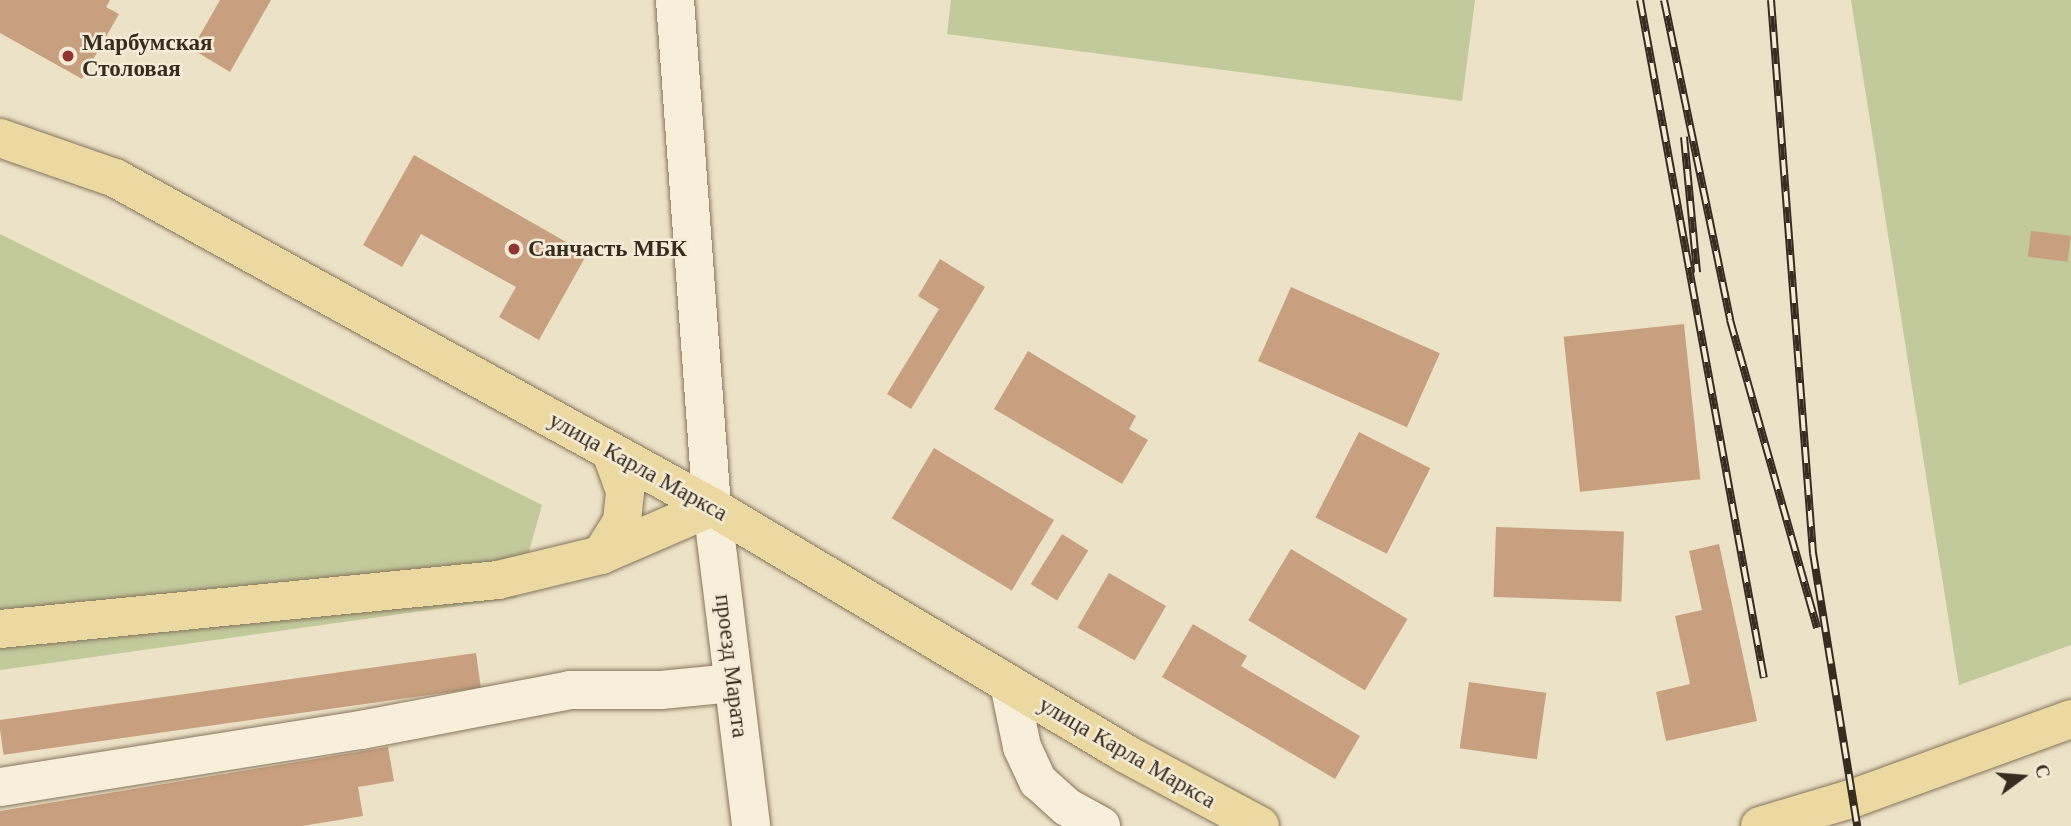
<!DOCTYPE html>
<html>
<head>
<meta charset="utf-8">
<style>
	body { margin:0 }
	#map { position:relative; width:2071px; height:826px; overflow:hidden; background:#ece2c7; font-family:"Times New Roman",serif }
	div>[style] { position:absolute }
	.green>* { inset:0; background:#c2c99b }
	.building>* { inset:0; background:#c8a07f; transform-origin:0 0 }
	.roads { filter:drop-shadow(0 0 2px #86755d) drop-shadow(0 0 2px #86755d) }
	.minor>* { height:38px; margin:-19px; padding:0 19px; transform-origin:19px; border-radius:19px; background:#f7efd9 }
	.major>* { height:38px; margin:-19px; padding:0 19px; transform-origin:19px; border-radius:19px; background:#ecd8a1 }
	.rail>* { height:8px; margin-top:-4px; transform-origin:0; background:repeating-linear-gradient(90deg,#f4ecd6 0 16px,#372c20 0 32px); box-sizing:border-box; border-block:2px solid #372c20 }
	.dots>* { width:19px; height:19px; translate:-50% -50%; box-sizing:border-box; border:4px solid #f4ecd6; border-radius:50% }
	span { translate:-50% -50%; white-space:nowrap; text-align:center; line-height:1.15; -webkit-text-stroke:5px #f4ecd6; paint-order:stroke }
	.poi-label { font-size:23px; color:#372c20; font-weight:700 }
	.left { translate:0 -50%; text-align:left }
	.street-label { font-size:23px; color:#372c20 }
	.north { position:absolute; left:1987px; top:742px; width:70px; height:70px; -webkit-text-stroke:5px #f4ecd6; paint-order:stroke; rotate:74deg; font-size:19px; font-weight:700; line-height:28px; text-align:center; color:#372c20 }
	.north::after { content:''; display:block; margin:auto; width:24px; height:32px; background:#372c20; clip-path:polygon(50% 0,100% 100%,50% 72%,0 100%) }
</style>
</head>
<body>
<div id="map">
	<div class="green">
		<i style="clip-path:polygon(951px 0,1475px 0,1462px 101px,947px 34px)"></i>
		<i style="clip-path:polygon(1851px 0,2071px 0,2071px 645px,1959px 685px)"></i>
		<i style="clip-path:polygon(0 234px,542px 505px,516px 598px,0 670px)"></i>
	</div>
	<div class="building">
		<i style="clip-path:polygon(0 0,110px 0,106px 7px,119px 14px,82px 79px,0 33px)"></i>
		<i style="clip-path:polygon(220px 0,271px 0,230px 72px,192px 49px)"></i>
		<i style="clip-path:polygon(414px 155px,587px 254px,539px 340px,499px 317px,516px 287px,421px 234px,402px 267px,363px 245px)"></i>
		<i style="left:2031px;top:231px;width:40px;height:26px;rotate:7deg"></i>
		<i style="clip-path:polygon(940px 259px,985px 287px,911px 409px,887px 394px,939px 309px,918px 296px)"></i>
		<i style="left:1291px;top:287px;width:163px;height:81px;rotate:24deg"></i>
		<i style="left:1684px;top:324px;width:156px;height:121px;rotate:84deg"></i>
		<i style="clip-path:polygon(1028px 351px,1136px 416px,1129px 429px,1148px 440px,1122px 484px,994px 409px)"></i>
		<i style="left:1359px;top:432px;width:80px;height:96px;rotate:27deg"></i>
		<i style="left:934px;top:448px;width:140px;height:82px;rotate:31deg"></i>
		<i style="left:1496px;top:527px;width:128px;height:70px;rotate:2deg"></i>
		<i style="left:1062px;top:534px;width:31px;height:59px;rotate:32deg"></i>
		<i style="clip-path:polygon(1719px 544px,1757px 721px,1666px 741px,1656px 692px,1690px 684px,1675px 616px,1702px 610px,1689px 551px)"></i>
		<i style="left:1291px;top:549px;width:136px;height:83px;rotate:31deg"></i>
		<i style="left:1109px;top:573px;width:66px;height:63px;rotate:30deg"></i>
		<i style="clip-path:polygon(1193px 624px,1247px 656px,1241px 666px,1360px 736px,1335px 779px,1162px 677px)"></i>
		<i style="left:476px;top:653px;width:35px;height:482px;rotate:82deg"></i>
		<i style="left:1469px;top:682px;width:78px;height:67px;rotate:8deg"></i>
		<i style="clip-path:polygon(388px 747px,394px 781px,358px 787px,363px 816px,302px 826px,0 826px,0 811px)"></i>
	</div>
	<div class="roads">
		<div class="minor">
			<i style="left:675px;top:0;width:508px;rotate:85.83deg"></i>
			<i style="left:712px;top:507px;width:321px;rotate:83deg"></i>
			<i style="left:1009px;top:684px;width:64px;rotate:78.3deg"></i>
			<i style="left:1022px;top:747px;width:38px;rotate:65deg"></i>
			<i style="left:1038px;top:781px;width:39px;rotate:42deg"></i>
			<i style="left:1067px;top:807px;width:39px;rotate:29deg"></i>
			<i style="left:0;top:787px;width:365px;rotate:-9deg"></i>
			<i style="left:361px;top:730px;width:213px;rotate:-10.8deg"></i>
			<i style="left:570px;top:690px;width:91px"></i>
			<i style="left:661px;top:690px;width:72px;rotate:-5.6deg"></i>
		</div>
		<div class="major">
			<i style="left:0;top:138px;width:122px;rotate:19.2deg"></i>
			<i style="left:115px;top:178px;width:682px;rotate:28.86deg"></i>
			<i style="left:712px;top:507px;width:482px;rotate:30.8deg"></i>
			<i style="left:1126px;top:754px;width:152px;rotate:28.2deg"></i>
			<i style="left:601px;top:555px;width:40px;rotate:-58deg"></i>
			<i style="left:622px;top:521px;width:30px;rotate:-84deg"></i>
			<i style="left:625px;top:491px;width:41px;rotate:-109.7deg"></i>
			<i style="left:0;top:629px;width:500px;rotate:-5.62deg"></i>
			<i style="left:498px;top:580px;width:106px;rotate:-13.6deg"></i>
			<i style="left:601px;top:555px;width:121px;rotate:-23.4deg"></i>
			<i style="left:1760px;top:826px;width:98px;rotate:-16.6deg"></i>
			<i style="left:1854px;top:798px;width:231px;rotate:-20deg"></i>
		</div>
	</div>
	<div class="rail">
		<i style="left:1640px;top:0;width:689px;rotate:79.64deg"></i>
		<i style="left:1664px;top:0;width:327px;rotate:78.3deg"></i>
		<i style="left:1730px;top:320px;width:320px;rotate:74.2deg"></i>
		<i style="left:1771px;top:0;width:555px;rotate:85.66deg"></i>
		<i style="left:1813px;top:553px;width:277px;rotate:80.8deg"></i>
		<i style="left:1684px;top:137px;width:136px;rotate:84.5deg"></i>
	</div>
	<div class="dots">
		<i style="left:68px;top:56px;background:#923431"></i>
		<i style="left:514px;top:249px;background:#923431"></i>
	</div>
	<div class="poi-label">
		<span class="left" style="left:82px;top:56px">Марбумская<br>Столовая</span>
		<span class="left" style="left:528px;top:249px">Санчасть МБК</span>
	</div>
	<div class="street-label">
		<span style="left:638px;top:467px;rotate:29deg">улица Карла Маркса</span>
		<span style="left:731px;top:666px;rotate:83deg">проезд Марата</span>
		<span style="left:1127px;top:753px;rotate:30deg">улица Карла Маркса</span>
	</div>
	<div class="north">С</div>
</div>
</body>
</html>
